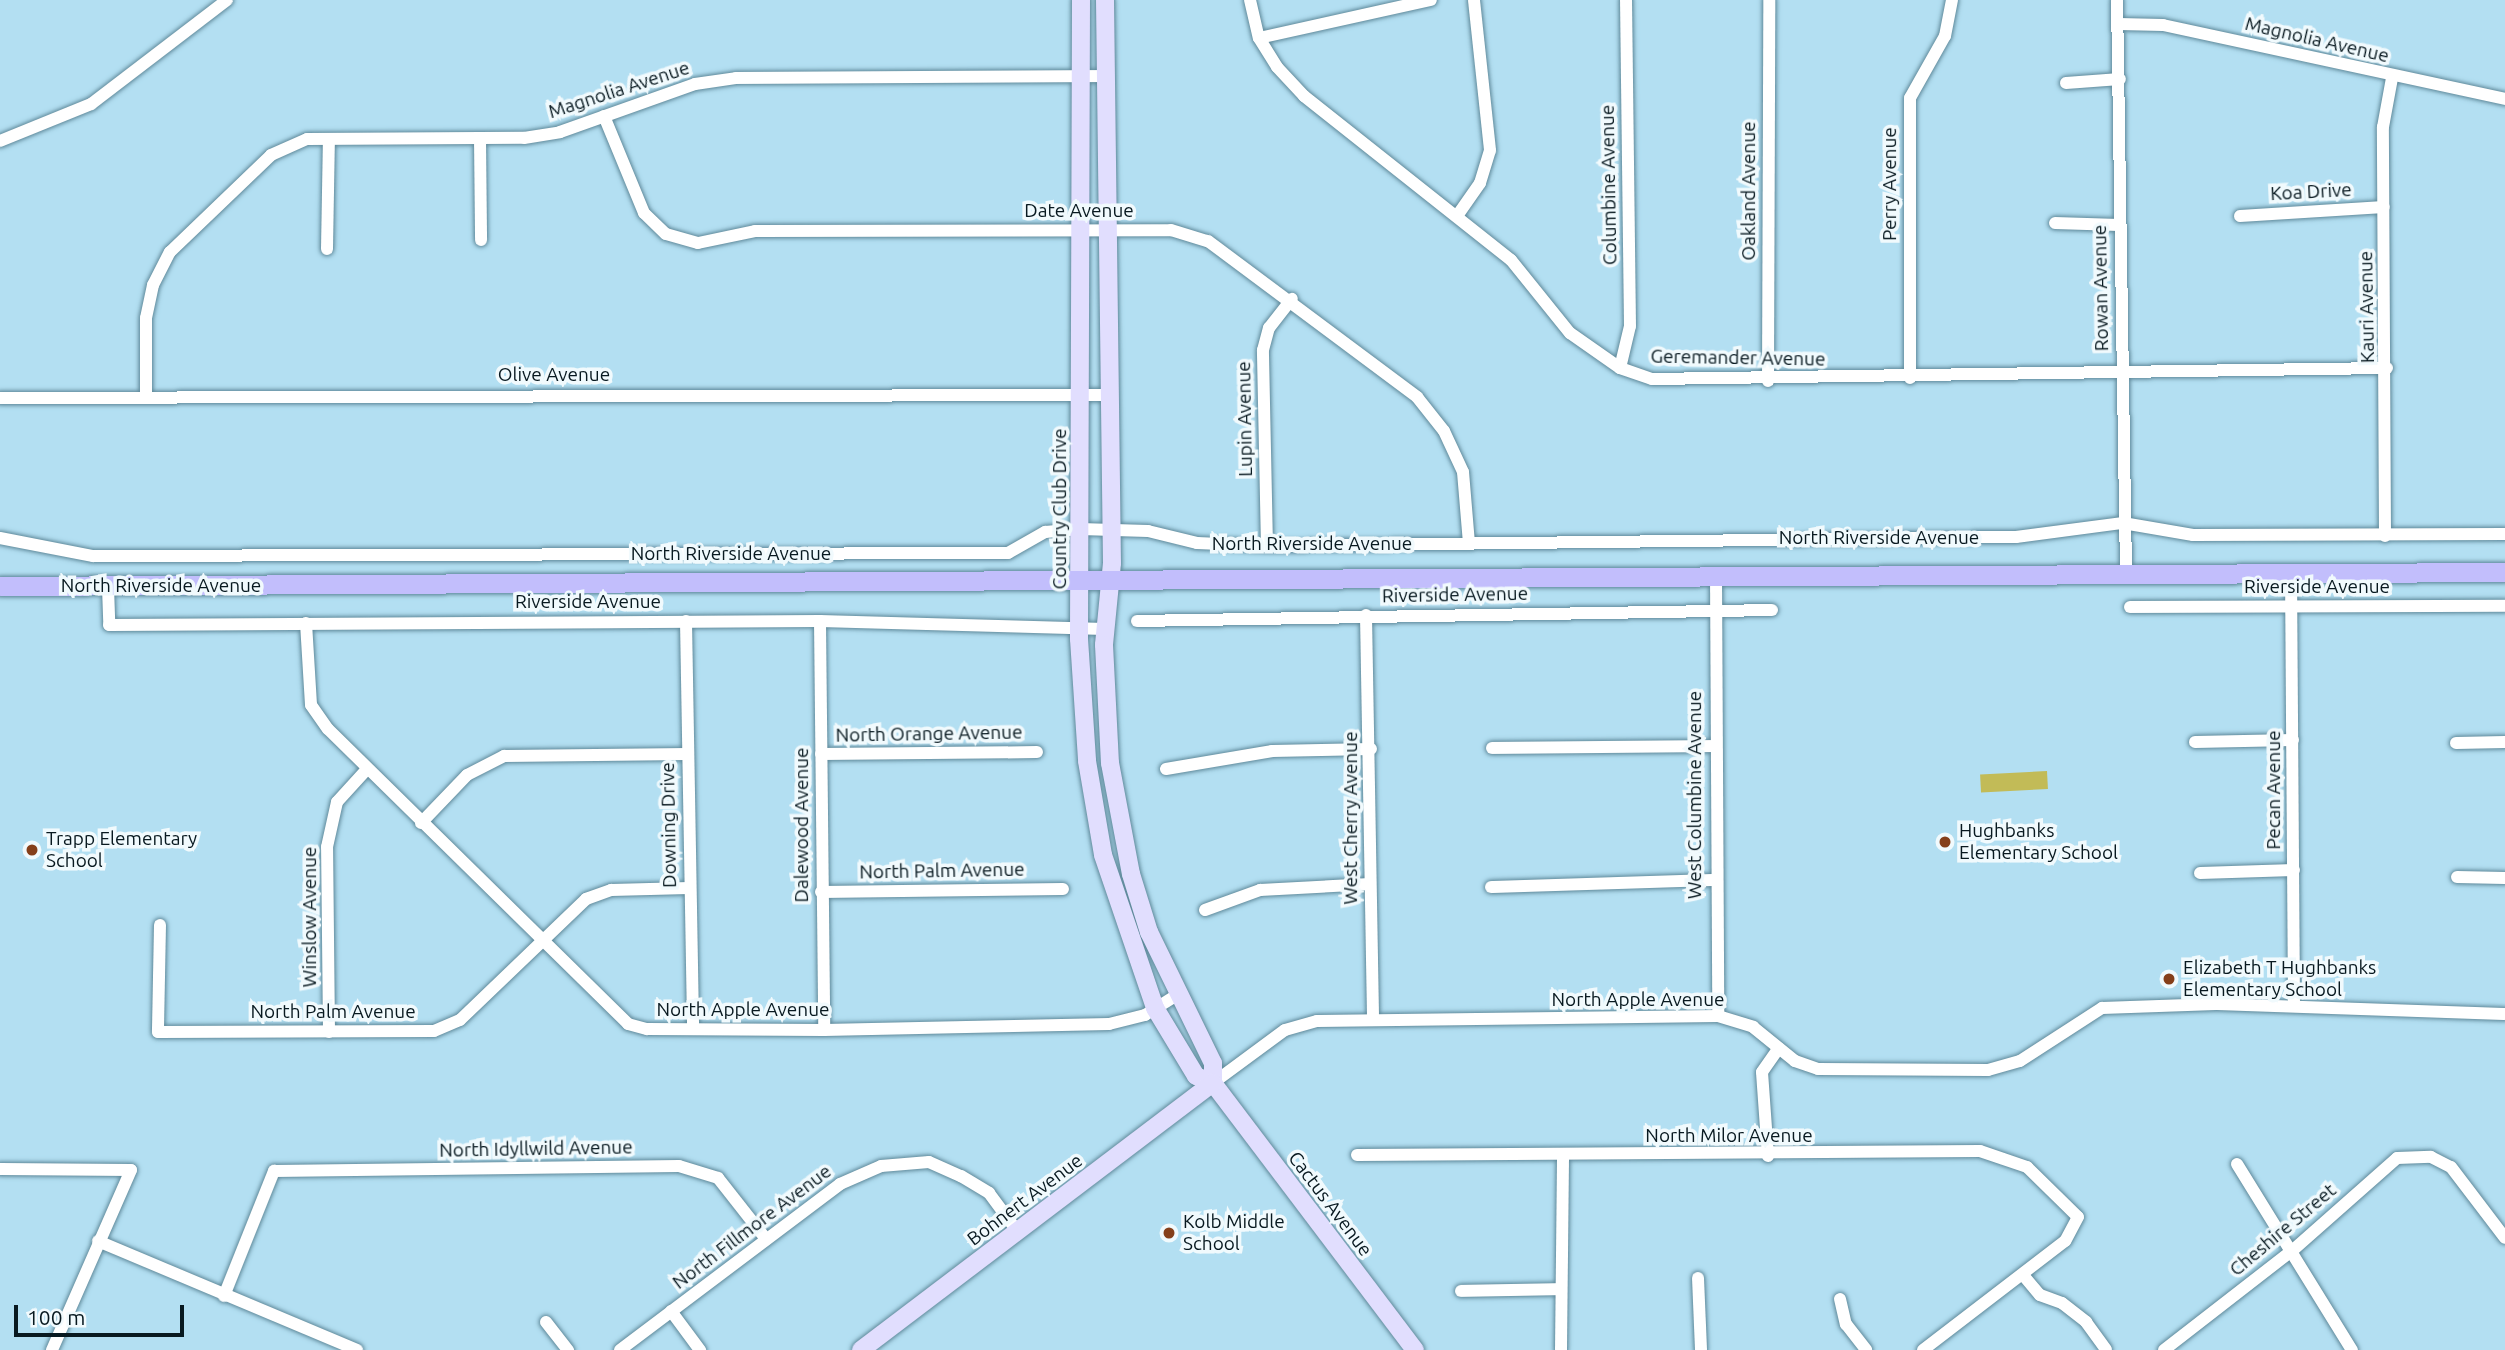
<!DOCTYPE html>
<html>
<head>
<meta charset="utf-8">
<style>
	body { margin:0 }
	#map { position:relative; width:2505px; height:1350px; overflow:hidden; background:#b3dff2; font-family:Ubuntu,sans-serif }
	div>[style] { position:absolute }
	.green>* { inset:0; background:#c2bb57; transform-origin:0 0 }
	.roads { filter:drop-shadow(0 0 2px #5f899a) drop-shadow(0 0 2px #5f899a) }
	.street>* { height:12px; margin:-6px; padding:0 6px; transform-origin:6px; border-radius:6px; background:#fff }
	.secondary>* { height:18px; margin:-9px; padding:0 9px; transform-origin:9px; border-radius:9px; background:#e1defe }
	.primary>* { height:19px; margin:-9.5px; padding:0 9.5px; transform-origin:9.5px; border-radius:9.5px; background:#c2befc }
	.dots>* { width:19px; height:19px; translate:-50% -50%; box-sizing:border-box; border:4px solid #f1fafd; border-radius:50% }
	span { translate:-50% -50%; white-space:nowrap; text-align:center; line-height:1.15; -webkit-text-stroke:7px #f1fafd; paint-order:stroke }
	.street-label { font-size:19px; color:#081920 }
	.poi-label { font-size:19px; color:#081920 }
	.left { translate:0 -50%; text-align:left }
	.scale { position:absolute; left:14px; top:1305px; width:170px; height:32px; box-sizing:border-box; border:4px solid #081920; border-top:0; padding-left:9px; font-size:21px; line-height:24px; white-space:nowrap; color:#081920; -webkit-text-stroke:5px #f1fafd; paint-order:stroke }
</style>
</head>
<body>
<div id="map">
	<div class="green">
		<i style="left:2047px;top:771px;width:18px;height:67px;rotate:87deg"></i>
	</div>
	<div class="roads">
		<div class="street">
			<i style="left:1250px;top:0;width:39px;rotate:77deg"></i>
			<i style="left:1259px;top:38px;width:34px;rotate:58deg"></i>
			<i style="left:1277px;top:67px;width:40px;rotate:47deg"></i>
			<i style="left:1304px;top:96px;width:264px;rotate:38.4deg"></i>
			<i style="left:1511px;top:260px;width:94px;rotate:51.1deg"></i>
			<i style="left:1570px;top:333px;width:61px;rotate:35deg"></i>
			<i style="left:1620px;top:368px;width:34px;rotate:19deg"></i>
			<i style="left:1652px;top:379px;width:735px;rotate:-0.86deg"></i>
			<i style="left:2117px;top:0;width:576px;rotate:89.1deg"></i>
			<i style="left:2119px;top:24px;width:44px;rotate:1.3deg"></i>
			<i style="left:2163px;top:25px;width:350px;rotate:12.2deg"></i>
			<i style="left:1259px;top:38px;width:176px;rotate:-12.5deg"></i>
			<i style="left:2066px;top:83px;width:54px;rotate:-4.2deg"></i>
			<i style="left:604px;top:116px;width:105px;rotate:67.6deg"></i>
			<i style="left:644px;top:213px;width:30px;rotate:44deg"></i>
			<i style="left:666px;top:234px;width:33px;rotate:16deg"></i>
			<i style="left:698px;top:243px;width:58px;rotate:-11.9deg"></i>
			<i style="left:755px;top:231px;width:416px;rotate:-0.1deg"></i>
			<i style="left:1171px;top:230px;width:39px;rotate:17deg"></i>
			<i style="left:1208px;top:241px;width:261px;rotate:36.7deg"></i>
			<i style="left:1417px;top:397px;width:43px;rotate:51.5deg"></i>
			<i style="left:1444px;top:431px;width:45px;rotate:65.1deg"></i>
			<i style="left:1463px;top:472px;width:71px;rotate:85.2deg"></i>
			<i style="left:480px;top:138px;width:102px;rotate:89.4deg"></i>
			<i style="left:0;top:141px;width:98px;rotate:-22.1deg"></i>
			<i style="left:91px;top:104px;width:171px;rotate:-37.4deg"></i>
			<i style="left:1457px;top:216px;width:40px;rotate:-55.1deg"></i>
			<i style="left:1480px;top:183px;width:34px;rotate:-73deg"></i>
			<i style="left:1490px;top:150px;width:151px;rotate:-96.1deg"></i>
			<i style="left:2240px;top:216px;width:144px;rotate:-3.6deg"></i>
			<i style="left:2055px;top:223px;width:64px;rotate:1.8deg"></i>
			<i style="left:327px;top:249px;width:110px;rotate:-89deg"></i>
			<i style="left:1620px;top:368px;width:43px;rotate:-76.6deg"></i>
			<i style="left:1630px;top:326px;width:326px;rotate:-90.7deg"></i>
			<i style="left:1910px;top:378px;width:280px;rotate:-90deg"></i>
			<i style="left:1910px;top:98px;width:71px;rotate:-60.6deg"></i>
			<i style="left:1945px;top:36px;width:37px;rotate:-79deg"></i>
			<i style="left:1768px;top:381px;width:381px;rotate:-89.8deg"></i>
			<i style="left:0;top:398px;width:1107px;rotate:-0.16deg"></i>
			<i style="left:146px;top:398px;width:80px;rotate:-90deg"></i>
			<i style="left:146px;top:318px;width:34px;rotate:-78deg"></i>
			<i style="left:153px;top:285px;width:37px;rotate:-63deg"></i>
			<i style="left:170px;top:252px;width:140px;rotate:-43.8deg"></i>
			<i style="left:271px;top:155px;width:39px;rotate:-24deg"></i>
			<i style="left:307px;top:139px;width:217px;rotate:-0.3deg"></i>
			<i style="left:524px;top:138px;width:36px;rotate:-9deg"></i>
			<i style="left:560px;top:132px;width:143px;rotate:-19.6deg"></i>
			<i style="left:695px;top:84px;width:41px;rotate:-8.3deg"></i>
			<i style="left:736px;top:78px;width:369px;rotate:-0.3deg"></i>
			<i style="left:2385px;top:536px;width:409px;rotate:-90.3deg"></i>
			<i style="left:2383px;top:127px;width:50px;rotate:-79.6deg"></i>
			<i style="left:0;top:538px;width:95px;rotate:11deg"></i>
			<i style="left:93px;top:556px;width:915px;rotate:-0.19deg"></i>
			<i style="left:1008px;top:553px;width:43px;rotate:-29.6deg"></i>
			<i style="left:1045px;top:532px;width:35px;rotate:-5deg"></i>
			<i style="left:1080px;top:529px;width:68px;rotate:1.7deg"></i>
			<i style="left:1148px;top:531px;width:50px;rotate:13.8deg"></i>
			<i style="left:1197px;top:543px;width:70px;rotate:2.5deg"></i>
			<i style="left:1267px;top:546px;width:749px;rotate:-0.69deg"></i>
			<i style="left:2016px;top:537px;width:108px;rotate:-7.5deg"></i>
			<i style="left:2123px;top:523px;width:71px;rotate:9.7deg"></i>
			<i style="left:2193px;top:535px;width:312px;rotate:-0.2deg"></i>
			<i style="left:1267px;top:546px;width:196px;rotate:-91.2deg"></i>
			<i style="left:1263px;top:350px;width:23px;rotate:-75deg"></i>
			<i style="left:1269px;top:328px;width:37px;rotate:-52deg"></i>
			<i style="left:1716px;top:574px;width:442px;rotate:89.7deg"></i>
			<i style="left:2291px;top:574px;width:432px;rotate:89.6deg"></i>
			<i style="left:108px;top:587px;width:38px;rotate:88deg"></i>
			<i style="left:109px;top:625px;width:711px;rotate:-0.32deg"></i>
			<i style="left:820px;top:621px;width:285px;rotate:1.6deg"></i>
			<i style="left:2130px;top:607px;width:375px;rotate:-0.2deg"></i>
			<i style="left:1366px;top:615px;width:405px;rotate:89deg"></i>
			<i style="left:686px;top:621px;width:407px;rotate:89deg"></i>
			<i style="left:820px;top:621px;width:409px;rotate:89.4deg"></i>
			<i style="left:1137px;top:621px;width:635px;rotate:-0.99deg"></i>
			<i style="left:306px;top:623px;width:82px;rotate:86.5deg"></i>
			<i style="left:311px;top:705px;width:29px;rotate:55deg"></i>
			<i style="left:328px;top:729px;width:421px;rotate:44.5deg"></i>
			<i style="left:628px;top:1024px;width:20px;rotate:15deg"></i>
			<i style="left:647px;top:1029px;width:177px;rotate:0.3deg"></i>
			<i style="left:824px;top:1030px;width:285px;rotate:-1.2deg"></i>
			<i style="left:1109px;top:1024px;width:37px;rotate:-14deg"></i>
			<i style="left:1145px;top:1015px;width:36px;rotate:-32deg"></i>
			<i style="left:2195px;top:742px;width:98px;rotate:-1.2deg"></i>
			<i style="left:2456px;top:743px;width:49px;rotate:-1.2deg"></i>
			<i style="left:1492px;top:748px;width:221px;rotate:-0.5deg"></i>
			<i style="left:821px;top:754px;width:216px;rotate:-0.5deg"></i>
			<i style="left:1166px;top:769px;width:108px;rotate:-9.6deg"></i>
			<i style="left:1272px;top:751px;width:99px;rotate:-1.2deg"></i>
			<i style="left:421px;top:823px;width:66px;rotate:-46.2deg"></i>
			<i style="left:467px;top:775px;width:42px;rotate:-27.2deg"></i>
			<i style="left:504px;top:756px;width:183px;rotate:-0.6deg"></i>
			<i style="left:2200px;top:873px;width:94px;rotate:-1.8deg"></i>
			<i style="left:2457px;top:877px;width:48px;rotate:1.2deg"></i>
			<i style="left:1491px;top:887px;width:223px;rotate:-1.8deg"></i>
			<i style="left:821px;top:892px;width:242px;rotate:-0.7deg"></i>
			<i style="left:1205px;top:910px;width:59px;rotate:-20deg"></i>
			<i style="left:1260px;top:890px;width:110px;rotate:-3.1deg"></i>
			<i style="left:160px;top:925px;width:107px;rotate:91.1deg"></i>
			<i style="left:158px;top:1032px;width:276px;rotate:-0.2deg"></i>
			<i style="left:434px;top:1031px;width:28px;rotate:-23deg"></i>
			<i style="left:460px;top:1020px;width:175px;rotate:-43.8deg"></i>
			<i style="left:586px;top:899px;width:27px;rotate:-20deg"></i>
			<i style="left:611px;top:890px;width:78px;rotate:-1.5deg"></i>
			<i style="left:329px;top:1032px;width:185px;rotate:-90.6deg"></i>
			<i style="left:327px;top:847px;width:46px;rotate:-77.5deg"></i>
			<i style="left:337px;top:802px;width:45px;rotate:-47.7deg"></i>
			<i style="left:1213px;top:1083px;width:89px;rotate:-36.4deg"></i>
			<i style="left:1285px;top:1030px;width:33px;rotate:-16deg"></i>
			<i style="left:1317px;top:1021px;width:401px;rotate:-0.7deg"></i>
			<i style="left:1718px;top:1016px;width:37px;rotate:17deg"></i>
			<i style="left:1753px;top:1027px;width:54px;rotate:39deg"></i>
			<i style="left:1795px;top:1061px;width:24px;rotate:19deg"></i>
			<i style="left:1818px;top:1069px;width:170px;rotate:0.3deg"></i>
			<i style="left:1988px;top:1070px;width:33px;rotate:-16deg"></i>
			<i style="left:2020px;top:1061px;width:98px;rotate:-32.9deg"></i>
			<i style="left:2102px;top:1008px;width:114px;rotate:-2deg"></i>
			<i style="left:2216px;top:1004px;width:289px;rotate:2deg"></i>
			<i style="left:1357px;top:1155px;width:623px;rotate:-0.37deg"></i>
			<i style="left:1980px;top:1151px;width:50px;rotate:18.8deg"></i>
			<i style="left:2027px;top:1167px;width:71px;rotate:44.4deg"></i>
			<i style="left:2078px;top:1217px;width:27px;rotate:118deg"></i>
			<i style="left:2065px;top:1241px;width:179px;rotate:142.5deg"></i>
			<i style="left:1768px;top:1156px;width:84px;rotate:-94.1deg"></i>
			<i style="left:1762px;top:1072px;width:29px;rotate:-55deg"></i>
			<i style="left:2237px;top:1164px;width:219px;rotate:58.3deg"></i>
			<i style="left:0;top:1169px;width:131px;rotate:0.4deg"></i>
			<i style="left:131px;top:1170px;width:197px;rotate:113.7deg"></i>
			<i style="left:98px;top:1241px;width:281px;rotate:22.8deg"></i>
			<i style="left:2023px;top:1275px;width:26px;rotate:50deg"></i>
			<i style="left:2040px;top:1295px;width:23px;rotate:20deg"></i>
			<i style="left:2062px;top:1303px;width:31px;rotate:38deg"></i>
			<i style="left:2086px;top:1322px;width:34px;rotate:54deg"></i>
			<i style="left:1698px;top:1278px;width:72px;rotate:87.6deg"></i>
			<i style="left:1461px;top:1291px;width:100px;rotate:-1.1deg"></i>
			<i style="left:224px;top:1296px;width:135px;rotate:-68.2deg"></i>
			<i style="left:274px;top:1171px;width:405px;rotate:-0.7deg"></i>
			<i style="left:679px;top:1166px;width:41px;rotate:17.1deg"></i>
			<i style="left:718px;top:1178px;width:78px;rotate:51.8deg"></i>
			<i style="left:1840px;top:1299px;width:26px;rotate:77deg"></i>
			<i style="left:1846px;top:1324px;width:33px;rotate:52deg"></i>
			<i style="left:671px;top:1311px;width:49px;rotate:53.4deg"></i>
			<i style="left:546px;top:1322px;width:36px;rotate:52deg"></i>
			<i style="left:620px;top:1350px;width:276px;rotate:-37deg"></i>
			<i style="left:840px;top:1184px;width:45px;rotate:-23.7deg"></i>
			<i style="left:881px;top:1166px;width:48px;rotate:-4.8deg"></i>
			<i style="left:929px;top:1162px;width:35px;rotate:24deg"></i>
			<i style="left:961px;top:1176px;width:33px;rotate:31deg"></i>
			<i style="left:989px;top:1193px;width:49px;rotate:53.4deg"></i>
			<i style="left:1561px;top:1350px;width:195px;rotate:-89.4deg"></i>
			<i style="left:2164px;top:1350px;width:163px;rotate:-37.8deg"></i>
			<i style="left:2293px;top:1250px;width:139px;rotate:-41.5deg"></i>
			<i style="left:2397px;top:1158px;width:34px;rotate:-2deg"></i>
			<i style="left:2431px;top:1157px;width:22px;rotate:27deg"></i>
			<i style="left:2451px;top:1167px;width:89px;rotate:52.7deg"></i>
		</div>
		<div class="secondary">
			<i style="left:1081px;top:0;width:639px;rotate:90.18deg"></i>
			<i style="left:1079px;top:639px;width:122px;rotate:86.2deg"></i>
			<i style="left:1087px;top:761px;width:95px;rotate:80.3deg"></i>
			<i style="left:1103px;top:855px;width:162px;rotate:71.2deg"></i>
			<i style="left:1155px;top:1008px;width:79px;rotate:58.9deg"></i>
			<i style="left:1196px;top:1076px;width:18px;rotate:22deg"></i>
			<i style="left:1213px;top:1083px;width:335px;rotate:52.9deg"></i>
			<i style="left:1105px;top:0;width:563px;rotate:89.29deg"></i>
			<i style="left:1112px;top:563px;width:82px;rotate:95.6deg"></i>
			<i style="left:1104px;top:645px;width:118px;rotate:87.1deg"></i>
			<i style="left:1110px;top:763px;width:113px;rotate:79.3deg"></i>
			<i style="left:1131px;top:874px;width:61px;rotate:72.8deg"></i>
			<i style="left:1149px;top:932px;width:146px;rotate:64deg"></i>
			<i style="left:1213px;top:1063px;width:20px;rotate:90deg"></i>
			<i style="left:861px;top:1350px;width:442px;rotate:-37.2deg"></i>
		</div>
		<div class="primary">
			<i style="left:0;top:586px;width:2505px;rotate:-0.32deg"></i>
		</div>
	</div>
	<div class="dots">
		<i style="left:1945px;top:842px;background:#853f1a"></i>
		<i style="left:32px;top:850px;background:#853f1a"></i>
		<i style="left:2169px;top:979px;background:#853f1a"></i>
		<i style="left:1169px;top:1233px;background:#853f1a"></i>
	</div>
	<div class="street-label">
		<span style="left:2317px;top:40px;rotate:13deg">Magnolia Avenue</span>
		<span style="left:619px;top:90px;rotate:-18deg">Magnolia Avenue</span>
		<span style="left:1890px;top:184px;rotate:-90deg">Perry Avenue</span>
		<span style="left:1609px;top:185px;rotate:-91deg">Columbine Avenue</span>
		<span style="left:1749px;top:191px;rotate:-90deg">Oakland Avenue</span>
		<span style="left:2311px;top:192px;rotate:-3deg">Koa Drive</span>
		<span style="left:1079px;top:211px">Date Avenue</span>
		<span style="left:2101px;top:288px;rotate:-91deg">Rowan Avenue</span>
		<span style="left:2367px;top:307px;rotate:-91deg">Kauri Avenue</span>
		<span style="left:1738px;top:358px;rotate:1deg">Geremander Avenue</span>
		<span style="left:554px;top:375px">Olive Avenue</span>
		<span style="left:1245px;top:419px;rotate:-91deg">Lupin Avenue</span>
		<span style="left:1060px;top:509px;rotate:-90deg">Country Club Drive</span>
		<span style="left:1879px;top:538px">North Riverside Avenue</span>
		<span style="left:1312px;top:544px">North Riverside Avenue</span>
		<span style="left:731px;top:554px">North Riverside Avenue</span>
		<span style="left:161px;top:586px">North Riverside Avenue</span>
		<span style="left:2317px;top:587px">Riverside Avenue</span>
		<span style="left:1455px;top:595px;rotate:-1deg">Riverside Avenue</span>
		<span style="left:588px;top:602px">Riverside Avenue</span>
		<span style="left:929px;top:734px;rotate:-1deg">North Orange Avenue</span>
		<span style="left:2274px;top:790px;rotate:-90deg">Pecan Avenue</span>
		<span style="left:1695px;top:795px;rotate:-90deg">West Columbine Avenue</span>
		<span style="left:1351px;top:818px;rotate:-90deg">West Cherry Avenue</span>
		<span style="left:669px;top:825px;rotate:-91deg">Downing Drive</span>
		<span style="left:802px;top:825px;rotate:-90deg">Dalewood Avenue</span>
		<span style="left:942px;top:871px;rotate:-1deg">North Palm Avenue</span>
		<span style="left:310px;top:917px;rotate:-90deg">Winslow Avenue</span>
		<span style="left:1638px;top:1000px">North Apple Avenue</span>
		<span style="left:743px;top:1010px">North Apple Avenue</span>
		<span style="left:333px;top:1012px">North Palm Avenue</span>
		<span style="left:1729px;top:1136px">North Milor Avenue</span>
		<span style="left:536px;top:1149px;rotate:-1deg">North Idyllwild Avenue</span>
		<span style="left:1025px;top:1200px;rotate:-37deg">Bohnert Avenue</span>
		<span style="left:1330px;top:1204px;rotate:53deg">Cactus Avenue</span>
		<span style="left:752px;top:1227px;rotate:-37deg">North Fillmore Avenue</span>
		<span style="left:2283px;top:1230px;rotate:-40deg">Cheshire Street</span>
	</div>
	<div class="poi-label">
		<span class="left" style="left:1959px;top:842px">Hughbanks<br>Elementary School</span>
		<span class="left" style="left:46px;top:850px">Trapp Elementary<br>School</span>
		<span class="left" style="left:2183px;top:979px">Elizabeth T Hughbanks<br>Elementary School</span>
		<span class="left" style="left:1183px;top:1233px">Kolb Middle<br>School</span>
	</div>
	<div class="scale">100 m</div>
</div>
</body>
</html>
